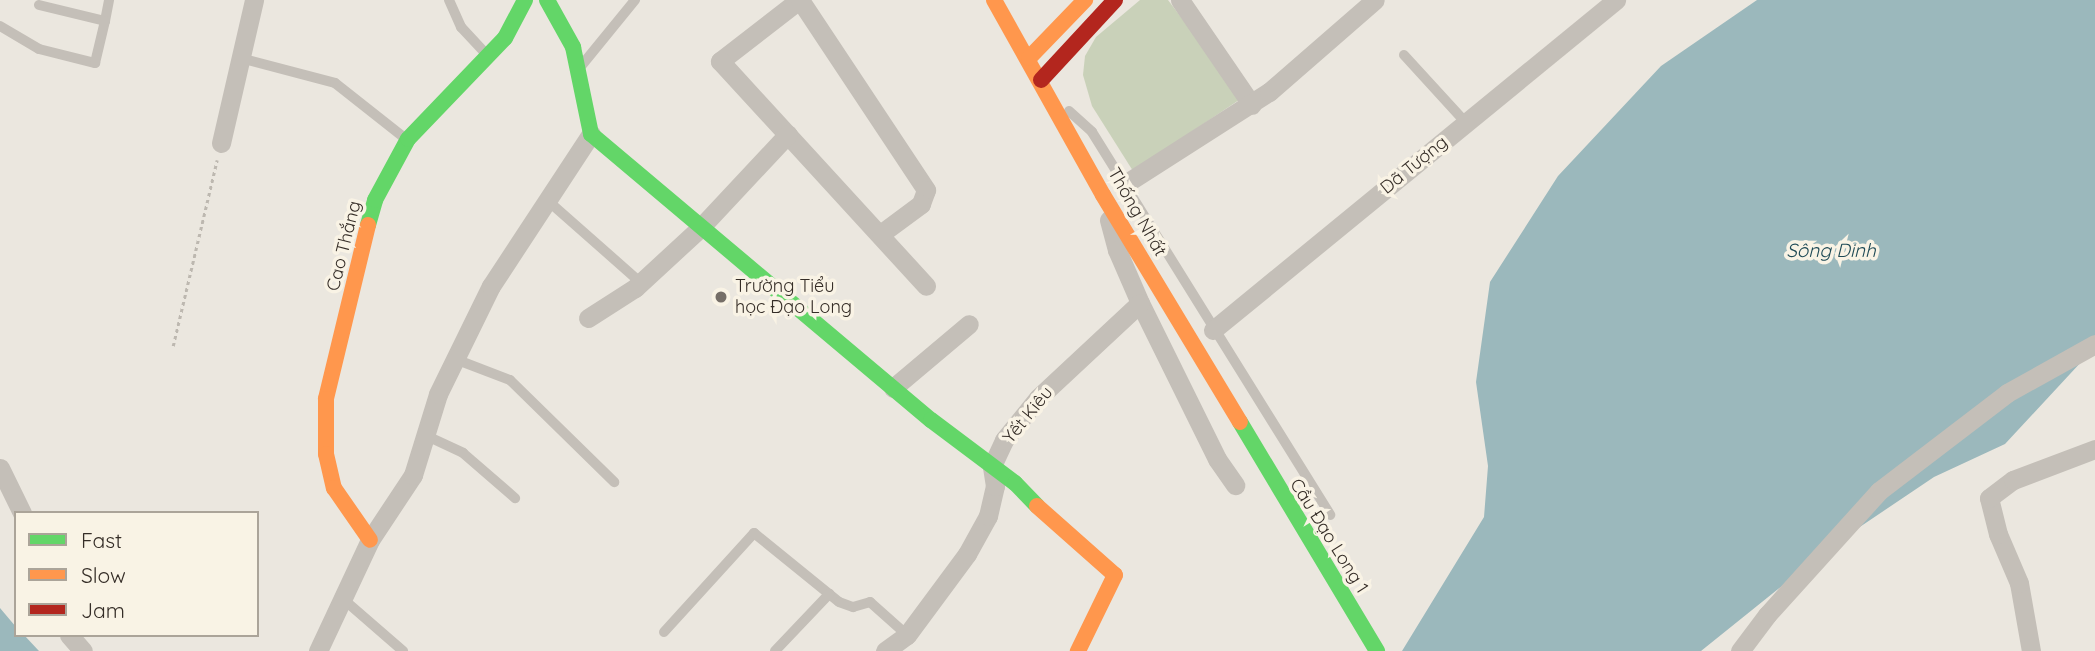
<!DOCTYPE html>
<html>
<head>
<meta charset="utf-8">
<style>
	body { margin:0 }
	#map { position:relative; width:2095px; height:651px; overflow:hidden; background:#ebe7df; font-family:Quicksand,sans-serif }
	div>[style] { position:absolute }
	.green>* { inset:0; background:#c9d1b9 }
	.water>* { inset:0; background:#9bb8bc }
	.path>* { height:2.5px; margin-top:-1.25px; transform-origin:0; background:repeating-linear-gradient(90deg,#bdb8b0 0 3.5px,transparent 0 7px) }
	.lane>* { height:10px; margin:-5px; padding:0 5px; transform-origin:5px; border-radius:5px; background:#c4bfb8 }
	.street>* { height:19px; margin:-9.5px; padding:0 9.5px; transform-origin:9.5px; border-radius:9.5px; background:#c4bfb8 }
	.fast>* { height:16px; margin:-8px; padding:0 8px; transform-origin:8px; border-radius:8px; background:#63d668 }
	.slow>* { height:16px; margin:-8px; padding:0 8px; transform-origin:8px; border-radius:8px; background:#ff974d }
	.jam>* { height:16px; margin:-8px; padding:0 8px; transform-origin:8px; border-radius:8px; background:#b3261e }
	.dots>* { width:19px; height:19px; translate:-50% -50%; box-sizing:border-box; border:4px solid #f9f3e5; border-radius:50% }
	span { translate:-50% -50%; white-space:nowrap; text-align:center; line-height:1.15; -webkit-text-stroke:7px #f9f3e5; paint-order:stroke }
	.street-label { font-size:18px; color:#352d27 }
	.poi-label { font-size:18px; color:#352d27 }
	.left { translate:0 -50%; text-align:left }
	.water-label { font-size:19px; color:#1d4955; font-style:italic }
	.legend { position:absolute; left:14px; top:511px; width:245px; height:126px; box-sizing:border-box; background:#f9f3e5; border:2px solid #aba499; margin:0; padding:9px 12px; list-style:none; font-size:21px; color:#352d27 }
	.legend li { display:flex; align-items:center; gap:14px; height:35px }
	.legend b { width:35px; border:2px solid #aba499 }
</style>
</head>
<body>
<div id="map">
	<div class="green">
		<i style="clip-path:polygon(1140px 0,1168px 0,1242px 98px,1133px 171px,1092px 106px,1083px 75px,1085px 56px,1096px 37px)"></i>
	</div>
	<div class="water">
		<i style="clip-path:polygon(1757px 0,2095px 0,2095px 347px,2005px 444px,1934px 477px,1833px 545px,1701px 651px,1402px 651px,1484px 517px,1488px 466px,1476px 382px,1490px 282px,1558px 176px,1661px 66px)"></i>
		<i style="clip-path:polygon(0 608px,16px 627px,16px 635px,24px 635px,39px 651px,0 651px)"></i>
	</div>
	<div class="path">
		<i style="left:173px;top:346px;width:191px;rotate:-76.7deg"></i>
	</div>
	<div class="lane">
		<i style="left:449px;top:0;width:30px;rotate:66deg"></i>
		<i style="left:461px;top:27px;width:37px;rotate:47deg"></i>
		<i style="left:39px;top:5px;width:68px;rotate:13.6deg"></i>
		<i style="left:105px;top:21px;width:21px;rotate:-79deg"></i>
		<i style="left:0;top:26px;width:45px;rotate:30.5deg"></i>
		<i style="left:39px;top:49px;width:58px;rotate:14deg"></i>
		<i style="left:95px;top:63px;width:43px;rotate:-76.6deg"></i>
		<i style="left:1404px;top:55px;width:92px;rotate:47.6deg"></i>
		<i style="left:240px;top:58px;width:98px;rotate:14.7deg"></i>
		<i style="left:335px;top:83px;width:90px;rotate:38.3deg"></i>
		<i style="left:582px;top:65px;width:84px;rotate:-50.8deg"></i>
		<i style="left:1069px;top:111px;width:31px;rotate:42deg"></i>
		<i style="left:1092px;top:132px;width:451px;rotate:58.1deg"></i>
		<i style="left:547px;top:200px;width:125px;rotate:41.4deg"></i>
		<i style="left:455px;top:359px;width:59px;rotate:20.9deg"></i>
		<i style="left:510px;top:380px;width:146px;rotate:44.4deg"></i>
		<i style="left:427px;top:436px;width:40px;rotate:25deg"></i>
		<i style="left:463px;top:453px;width:69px;rotate:40.9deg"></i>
		<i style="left:342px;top:598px;width:81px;rotate:41deg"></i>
		<i style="left:664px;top:632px;width:134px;rotate:-47.7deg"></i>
		<i style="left:754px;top:533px;width:109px;rotate:39.1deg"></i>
		<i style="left:839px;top:602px;width:15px;rotate:20deg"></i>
		<i style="left:853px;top:607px;width:18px;rotate:-16deg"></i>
		<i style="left:870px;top:602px;width:50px;rotate:41.7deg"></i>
		<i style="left:775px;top:651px;width:79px;rotate:-46.5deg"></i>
	</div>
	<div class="street">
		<i style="left:799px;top:0;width:100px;rotate:142.3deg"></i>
		<i style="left:720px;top:61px;width:305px;rotate:47.5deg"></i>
		<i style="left:800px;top:0;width:228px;rotate:56.4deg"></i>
		<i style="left:926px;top:190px;width:15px;rotate:110deg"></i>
		<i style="left:921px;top:204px;width:49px;rotate:143.4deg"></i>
		<i style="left:1180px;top:0;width:127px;rotate:55.6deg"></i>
		<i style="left:221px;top:143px;width:147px;rotate:-77deg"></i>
		<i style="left:1125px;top:184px;width:171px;rotate:-32.6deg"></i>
		<i style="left:1269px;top:92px;width:140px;rotate:-41deg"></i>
		<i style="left:1109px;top:220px;width:31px;rotate:75deg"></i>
		<i style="left:1117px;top:250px;width:58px;rotate:66.5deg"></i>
		<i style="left:1140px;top:303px;width:174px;rotate:63.7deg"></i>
		<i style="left:1217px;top:459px;width:32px;rotate:55deg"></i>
		<i style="left:588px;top:318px;width:56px;rotate:-32.6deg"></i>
		<i style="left:635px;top:288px;width:90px;rotate:-42.7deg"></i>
		<i style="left:701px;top:227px;width:127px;rotate:-46.9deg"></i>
		<i style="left:1213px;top:330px;width:521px;rotate:-39.31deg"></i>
		<i style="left:893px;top:388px;width:99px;rotate:-40.1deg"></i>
		<i style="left:0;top:468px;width:50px;rotate:63.9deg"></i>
		<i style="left:69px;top:635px;width:21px;rotate:49deg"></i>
		<i style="left:318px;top:651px;width:123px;rotate:-64.9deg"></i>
		<i style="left:370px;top:540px;width:78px;rotate:-56.5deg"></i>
		<i style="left:413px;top:475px;width:85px;rotate:-72.8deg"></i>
		<i style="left:438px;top:394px;width:120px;rotate:-63.9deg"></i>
		<i style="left:491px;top:286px;width:182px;rotate:-56.7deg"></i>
		<i style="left:885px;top:651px;width:27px;rotate:-36deg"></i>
		<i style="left:907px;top:635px;width:101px;rotate:-53.5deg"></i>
		<i style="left:967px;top:554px;width:43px;rotate:-61.1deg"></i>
		<i style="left:988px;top:516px;width:31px;rotate:-77deg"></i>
		<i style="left:995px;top:486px;width:20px;rotate:-99deg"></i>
		<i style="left:992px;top:466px;width:29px;rotate:-65deg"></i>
		<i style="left:1004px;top:440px;width:54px;rotate:-51deg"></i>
		<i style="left:1038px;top:398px;width:139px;rotate:-43deg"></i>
		<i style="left:1740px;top:651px;width:45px;rotate:-53.1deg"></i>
		<i style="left:1767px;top:615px;width:167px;rotate:-47.9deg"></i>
		<i style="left:1879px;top:491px;width:161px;rotate:-37.4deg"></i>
		<i style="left:2007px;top:393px;width:101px;rotate:-29.1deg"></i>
		<i style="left:2031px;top:651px;width:69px;rotate:-100deg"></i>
		<i style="left:2019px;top:583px;width:53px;rotate:-113.2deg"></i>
		<i style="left:1998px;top:534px;width:37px;rotate:-104deg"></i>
		<i style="left:1989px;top:498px;width:30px;rotate:-37deg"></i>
		<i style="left:2013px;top:480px;width:88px;rotate:-20.7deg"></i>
	</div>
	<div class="fast">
		<i style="left:547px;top:0;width:54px;rotate:61deg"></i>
		<i style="left:573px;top:47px;width:89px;rotate:78.3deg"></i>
		<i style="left:591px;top:134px;width:444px;rotate:40.1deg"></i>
		<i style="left:931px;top:420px;width:105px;rotate:36.9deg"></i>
		<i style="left:1015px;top:483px;width:32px;rotate:46deg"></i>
		<i style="left:368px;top:225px;width:26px;rotate:-74deg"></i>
		<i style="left:375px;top:200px;width:69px;rotate:-61.6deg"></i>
		<i style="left:408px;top:139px;width:140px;rotate:-46.2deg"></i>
		<i style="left:505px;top:38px;width:43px;rotate:-62.2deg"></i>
		<i style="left:1240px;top:422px;width:267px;rotate:59.1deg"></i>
	</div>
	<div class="slow">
		<i style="left:994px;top:0;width:223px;rotate:60.8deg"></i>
		<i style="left:1103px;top:195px;width:265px;rotate:58.9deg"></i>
		<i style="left:1029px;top:58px;width:81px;rotate:-46deg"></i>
		<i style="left:368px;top:225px;width:179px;rotate:103.6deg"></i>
		<i style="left:326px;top:399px;width:55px;rotate:90deg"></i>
		<i style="left:326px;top:454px;width:35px;rotate:77deg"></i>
		<i style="left:334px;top:488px;width:63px;rotate:55.3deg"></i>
		<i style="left:1037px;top:506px;width:104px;rotate:41.5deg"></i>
		<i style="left:1115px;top:575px;width:85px;rotate:116deg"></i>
	</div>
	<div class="jam">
		<i style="left:1041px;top:80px;width:109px;rotate:-47.2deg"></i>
	</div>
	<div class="dots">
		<i style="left:721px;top:297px;background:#756e67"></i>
	</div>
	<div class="street-label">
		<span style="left:1414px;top:165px;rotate:-39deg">Dã Tượng</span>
		<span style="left:1137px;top:212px;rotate:60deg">Thống Nhất</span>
		<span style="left:344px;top:246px;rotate:-76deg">Cao Thắng</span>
		<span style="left:1028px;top:415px;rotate:-51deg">Yết Kiêu</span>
		<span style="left:1329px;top:536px;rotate:58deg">Cầu Đạo Long 1</span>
	</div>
	<div class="poi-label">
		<span class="left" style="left:735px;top:297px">Trường Tiểu<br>học Đạo Long</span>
	</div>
	<div class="water-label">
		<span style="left:1831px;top:251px">Sông Dinh</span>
	</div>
	<ul class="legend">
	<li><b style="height:9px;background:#63d668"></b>Fast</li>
	<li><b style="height:9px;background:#ff974d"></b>Slow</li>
	<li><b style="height:9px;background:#b3261e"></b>Jam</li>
	</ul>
</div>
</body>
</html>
